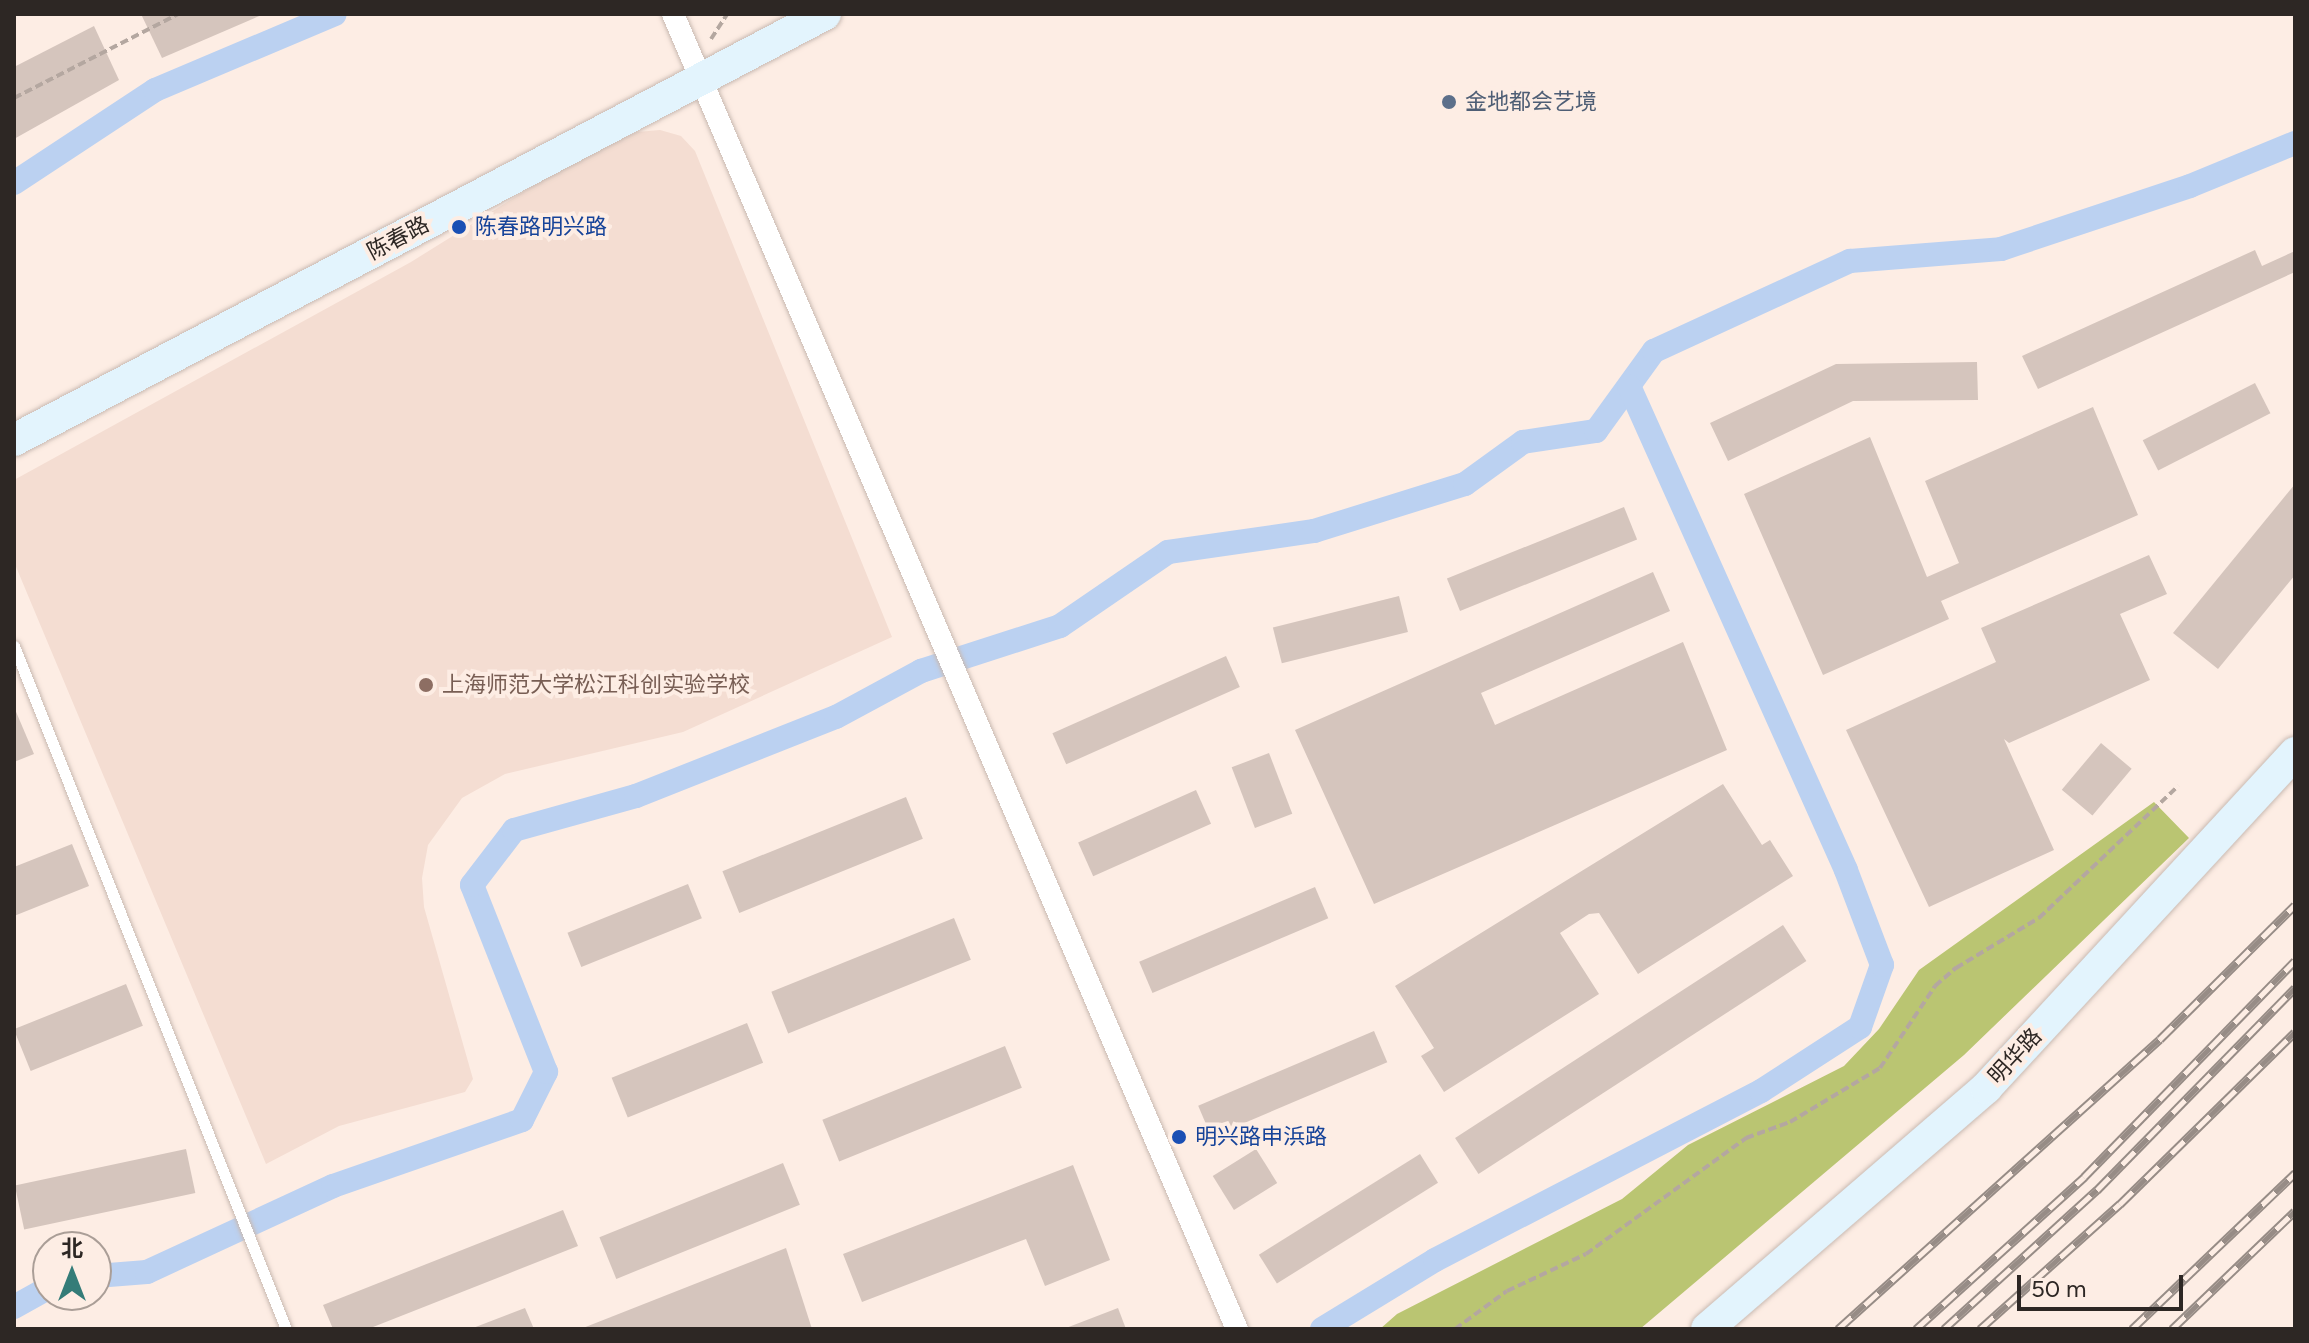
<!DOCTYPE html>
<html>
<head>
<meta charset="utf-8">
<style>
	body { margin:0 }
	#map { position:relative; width:2309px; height:1343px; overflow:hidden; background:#fdede4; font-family:Figtree,"Noto Sans SC",sans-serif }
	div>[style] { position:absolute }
	.education>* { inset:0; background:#f4ddd2 }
	.green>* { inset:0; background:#bac572 }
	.canal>* { height:24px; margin:-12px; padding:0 12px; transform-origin:12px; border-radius:12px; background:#bbd1f1 }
	.building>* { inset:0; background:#d5c5bd; transform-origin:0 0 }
	.path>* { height:4px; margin-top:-2px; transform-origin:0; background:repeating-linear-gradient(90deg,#b4a7a0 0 8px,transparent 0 12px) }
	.roads { filter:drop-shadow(0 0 2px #c9bab2) drop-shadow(0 0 2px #c9bab2) }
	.lane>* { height:11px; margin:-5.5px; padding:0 5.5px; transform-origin:5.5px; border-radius:5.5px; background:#fff }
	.street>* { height:22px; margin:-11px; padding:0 11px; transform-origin:11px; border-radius:11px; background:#fff }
	.secondary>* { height:32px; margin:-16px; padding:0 16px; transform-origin:16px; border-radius:16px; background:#e3f4fd }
	.rail>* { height:9px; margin-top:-4.5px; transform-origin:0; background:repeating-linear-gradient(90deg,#fdede4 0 18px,#978c86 0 36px); box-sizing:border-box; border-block:2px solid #978c86 }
	.dots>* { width:22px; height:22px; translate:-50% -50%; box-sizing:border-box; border:4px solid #fdede4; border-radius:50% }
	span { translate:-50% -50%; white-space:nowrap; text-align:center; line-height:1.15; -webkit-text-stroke:8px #fdede4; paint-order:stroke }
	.service-label { font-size:22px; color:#4e5e75 }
	.left { translate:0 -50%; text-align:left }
	.transit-label { font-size:22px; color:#164399 }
	.street-label { font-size:22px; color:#2d2724 }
	.education-label { font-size:22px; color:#785e54 }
	.frame { position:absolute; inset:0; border:16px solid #2d2724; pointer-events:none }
	.north { position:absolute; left:32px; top:1231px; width:80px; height:80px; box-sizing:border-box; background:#fdede4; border:2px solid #aa9e97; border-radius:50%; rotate:0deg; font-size:22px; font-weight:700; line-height:32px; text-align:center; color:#2d2724 }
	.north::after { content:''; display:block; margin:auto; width:28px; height:36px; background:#347c78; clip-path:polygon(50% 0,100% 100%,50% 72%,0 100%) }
	.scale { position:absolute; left:2017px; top:1275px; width:166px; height:36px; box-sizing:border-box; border:4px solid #2d2724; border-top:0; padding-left:10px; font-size:24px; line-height:28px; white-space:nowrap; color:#2d2724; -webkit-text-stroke:6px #fdede4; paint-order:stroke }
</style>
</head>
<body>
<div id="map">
	<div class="education">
		<i style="clip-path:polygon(660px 130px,681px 136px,695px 151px,892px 637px,683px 732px,505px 774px,462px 798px,428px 845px,422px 878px,424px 907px,473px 1079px,465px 1092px,339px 1126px,266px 1164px,14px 562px,14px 480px,411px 262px,571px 162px,637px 132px)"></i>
	</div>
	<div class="green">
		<i style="clip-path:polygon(2154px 802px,2189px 838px,1964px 1055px,1640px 1329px,1380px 1329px,1397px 1314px,1622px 1199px,1688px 1145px,1844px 1066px,1879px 1029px,1919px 970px)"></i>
	</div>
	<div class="canal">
		<i style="left:14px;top:183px;width:169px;rotate:-33.4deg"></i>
		<i style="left:155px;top:90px;width:195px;rotate:-22.9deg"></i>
		<i style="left:96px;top:1276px;width:51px;rotate:-4.5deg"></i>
		<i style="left:147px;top:1272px;width:205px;rotate:-24.8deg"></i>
		<i style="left:333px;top:1186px;width:200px;rotate:-19.2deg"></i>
		<i style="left:522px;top:1120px;width:54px;rotate:-63.4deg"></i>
		<i style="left:546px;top:1072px;width:201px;rotate:-111.6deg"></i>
		<i style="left:472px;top:885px;width:69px;rotate:-52.6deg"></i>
		<i style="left:514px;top:830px;width:127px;rotate:-15.6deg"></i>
		<i style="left:636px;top:796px;width:215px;rotate:-21.6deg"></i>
		<i style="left:836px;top:717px;width:97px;rotate:-28.4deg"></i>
		<i style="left:921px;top:671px;width:146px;rotate:-17.9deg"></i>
		<i style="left:1060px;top:626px;width:131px;rotate:-34.4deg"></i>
		<i style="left:1168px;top:552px;width:148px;rotate:-8.2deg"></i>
		<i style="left:1314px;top:531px;width:158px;rotate:-17.3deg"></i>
		<i style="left:1465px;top:484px;width:72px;rotate:-35.9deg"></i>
		<i style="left:1523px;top:442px;width:74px;rotate:-8.6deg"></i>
		<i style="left:1596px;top:431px;width:99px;rotate:-54.1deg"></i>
		<i style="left:1654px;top:351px;width:216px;rotate:-24.7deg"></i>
		<i style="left:1850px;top:261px;width:151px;rotate:-4.5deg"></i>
		<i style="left:2001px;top:249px;width:199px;rotate:-18.4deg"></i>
		<i style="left:2190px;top:186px;width:113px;rotate:-22.3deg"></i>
		<i style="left:14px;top:1307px;width:39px;rotate:-29deg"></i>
		<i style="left:1322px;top:1329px;width:132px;rotate:-31.4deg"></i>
		<i style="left:1435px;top:1260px;width:367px;rotate:-27.4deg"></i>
		<i style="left:1761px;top:1091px;width:118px;rotate:-32.9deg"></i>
		<i style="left:1860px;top:1027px;width:66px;rotate:-70.5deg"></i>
		<i style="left:1882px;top:965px;width:102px;rotate:-110.8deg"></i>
		<i style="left:1846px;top:870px;width:530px;rotate:-114.15deg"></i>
	</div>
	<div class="building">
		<i style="clip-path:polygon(141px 14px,264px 14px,162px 58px)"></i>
		<i style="clip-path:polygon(94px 26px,119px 80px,14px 139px,14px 67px)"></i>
		<i style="clip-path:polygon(2255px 250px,2262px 266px,2295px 251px,2295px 272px,2038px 389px,2022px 356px)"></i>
		<i style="clip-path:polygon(1977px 362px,1978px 400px,1853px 401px,1728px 461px,1710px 423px,1836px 364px)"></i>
		<i style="left:2255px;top:383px;width:34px;height:126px;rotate:63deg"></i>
		<i style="clip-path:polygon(2093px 407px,2138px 515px,1941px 601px,1949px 619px,1823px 675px,1744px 494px,1870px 437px,1927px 577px,1959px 563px,1925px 481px)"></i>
		<i style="clip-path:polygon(2295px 484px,2295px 575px,2218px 669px,2173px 633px)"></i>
		<i style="left:1624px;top:507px;width:35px;height:191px;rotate:68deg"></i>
		<i style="clip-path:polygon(2149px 555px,2167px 594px,2120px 614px,2150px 680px,2009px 743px,2004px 739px,2054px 850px,1929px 907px,1846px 730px,1996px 662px,1981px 628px)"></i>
		<i style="clip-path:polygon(1653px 572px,1670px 611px,1481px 693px,1495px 725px,1683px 642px,1727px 750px,1374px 904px,1295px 730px)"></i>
		<i style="left:1399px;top:596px;width:37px;height:130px;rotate:76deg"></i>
		<i style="left:1226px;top:656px;width:34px;height:190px;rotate:66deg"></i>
		<i style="clip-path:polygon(14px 707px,34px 754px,14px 762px)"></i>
		<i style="left:2101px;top:743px;width:40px;height:61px;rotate:40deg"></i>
		<i style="left:1269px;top:753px;width:65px;height:40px;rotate:69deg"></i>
		<i style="clip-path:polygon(1723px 784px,1762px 845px,1770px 840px,1793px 876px,1638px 974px,1599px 913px,1589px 914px,1560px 933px,1599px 994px,1444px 1092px,1421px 1056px,1434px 1048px,1395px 986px)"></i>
		<i style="left:1196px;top:790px;width:37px;height:129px;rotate:66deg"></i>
		<i style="left:906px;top:797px;width:45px;height:198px;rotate:68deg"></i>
		<i style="clip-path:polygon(72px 844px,89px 886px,14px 916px,14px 867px)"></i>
		<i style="left:688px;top:884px;width:37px;height:130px;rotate:68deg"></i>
		<i style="left:1315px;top:887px;width:34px;height:191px;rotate:67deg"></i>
		<i style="left:954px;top:918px;width:45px;height:197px;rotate:68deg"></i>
		<i style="left:1783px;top:925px;width:43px;height:391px;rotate:57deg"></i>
		<i style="left:126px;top:984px;width:45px;height:121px;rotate:68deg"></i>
		<i style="left:747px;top:1023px;width:43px;height:146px;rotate:68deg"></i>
		<i style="left:1374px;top:1031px;width:34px;height:191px;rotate:67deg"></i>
		<i style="left:1005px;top:1046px;width:45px;height:197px;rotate:68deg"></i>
		<i style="left:186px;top:1149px;width:45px;height:175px;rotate:78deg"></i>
		<i style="left:1256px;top:1149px;width:40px;height:51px;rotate:58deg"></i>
		<i style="left:1420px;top:1154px;width:34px;height:190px;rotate:58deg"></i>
		<i style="left:783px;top:1163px;width:45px;height:198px;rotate:68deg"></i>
		<i style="clip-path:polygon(1073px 1165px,1110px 1260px,1045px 1286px,1026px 1239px,862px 1302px,843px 1254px)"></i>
		<i style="clip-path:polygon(563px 1210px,578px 1246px,368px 1329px,333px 1329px,323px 1305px)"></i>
		<i style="clip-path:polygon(786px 1248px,812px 1329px,583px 1329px,583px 1328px)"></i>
		<i style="clip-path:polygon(525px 1308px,534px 1329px,474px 1329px,473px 1328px)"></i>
		<i style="clip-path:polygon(1118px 1308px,1126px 1329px,1067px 1329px,1066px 1328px)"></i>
	</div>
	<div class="path">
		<i style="left:711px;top:39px;width:30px;rotate:-57deg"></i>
		<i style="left:14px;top:98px;width:184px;rotate:-27.1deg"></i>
		<i style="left:1455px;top:1329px;width:64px;rotate:-36.2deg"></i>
		<i style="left:1507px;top:1291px;width:87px;rotate:-25.1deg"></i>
		<i style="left:1586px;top:1254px;width:198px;rotate:-35.9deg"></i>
		<i style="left:1746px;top:1138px;width:47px;rotate:-20deg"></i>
		<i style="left:1790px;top:1122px;width:105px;rotate:-31deg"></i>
		<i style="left:1880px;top:1068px;width:99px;rotate:-56.1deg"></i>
		<i style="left:1935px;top:986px;width:28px;rotate:-41deg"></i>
		<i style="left:1956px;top:968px;width:97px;rotate:-31.1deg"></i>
		<i style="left:2039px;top:918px;width:192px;rotate:-43.5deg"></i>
	</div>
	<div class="roads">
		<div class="lane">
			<i style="left:14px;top:646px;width:735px;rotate:68.29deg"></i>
		</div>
		<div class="street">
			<i style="left:673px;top:14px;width:1431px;rotate:66.79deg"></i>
		</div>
		<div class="secondary">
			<i style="left:14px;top:440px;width:916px;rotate:-27.71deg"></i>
			<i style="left:1707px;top:1329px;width:369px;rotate:-40.8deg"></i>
			<i style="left:1986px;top:1088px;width:456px;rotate:-47.3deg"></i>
		</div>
	</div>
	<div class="rail">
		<i style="left:1838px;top:1329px;width:433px;rotate:-42deg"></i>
		<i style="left:2160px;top:1039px;width:190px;rotate:-44.8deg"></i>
		<i style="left:1916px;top:1329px;width:227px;rotate:-42.1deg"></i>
		<i style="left:2084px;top:1177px;width:302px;rotate:-45.7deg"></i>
		<i style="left:1944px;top:1329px;width:207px;rotate:-42.3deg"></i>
		<i style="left:2097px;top:1190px;width:283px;rotate:-45.6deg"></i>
		<i style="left:1980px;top:1329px;width:188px;rotate:-41.8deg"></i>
		<i style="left:2120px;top:1204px;width:245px;rotate:-44.5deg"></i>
		<i style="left:2132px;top:1329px;width:226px;rotate:-43.7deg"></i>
		<i style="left:2172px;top:1329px;width:170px;rotate:-43.8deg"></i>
	</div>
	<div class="dots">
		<i style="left:1449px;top:102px;background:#5c6f8a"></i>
		<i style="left:459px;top:227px;background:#1a4fb4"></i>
		<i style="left:426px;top:685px;background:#8d6e63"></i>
		<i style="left:1179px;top:1137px;background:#1a4fb4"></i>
	</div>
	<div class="service-label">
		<span class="left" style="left:1465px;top:102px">金地都会艺境</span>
	</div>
	<div class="transit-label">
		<span class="left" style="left:475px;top:227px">陈春路明兴路</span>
		<span class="left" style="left:1195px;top:1137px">明兴路申浜路</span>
	</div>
	<div class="street-label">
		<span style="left:398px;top:238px;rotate:-28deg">陈春路</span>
		<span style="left:2015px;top:1056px;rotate:-47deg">明华路</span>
	</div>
	<div class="education-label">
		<span class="left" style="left:442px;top:685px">上海师范大学松江科创实验学校</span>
	</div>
	<div class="frame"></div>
	<div class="north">北</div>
	<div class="scale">50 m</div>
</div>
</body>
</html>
